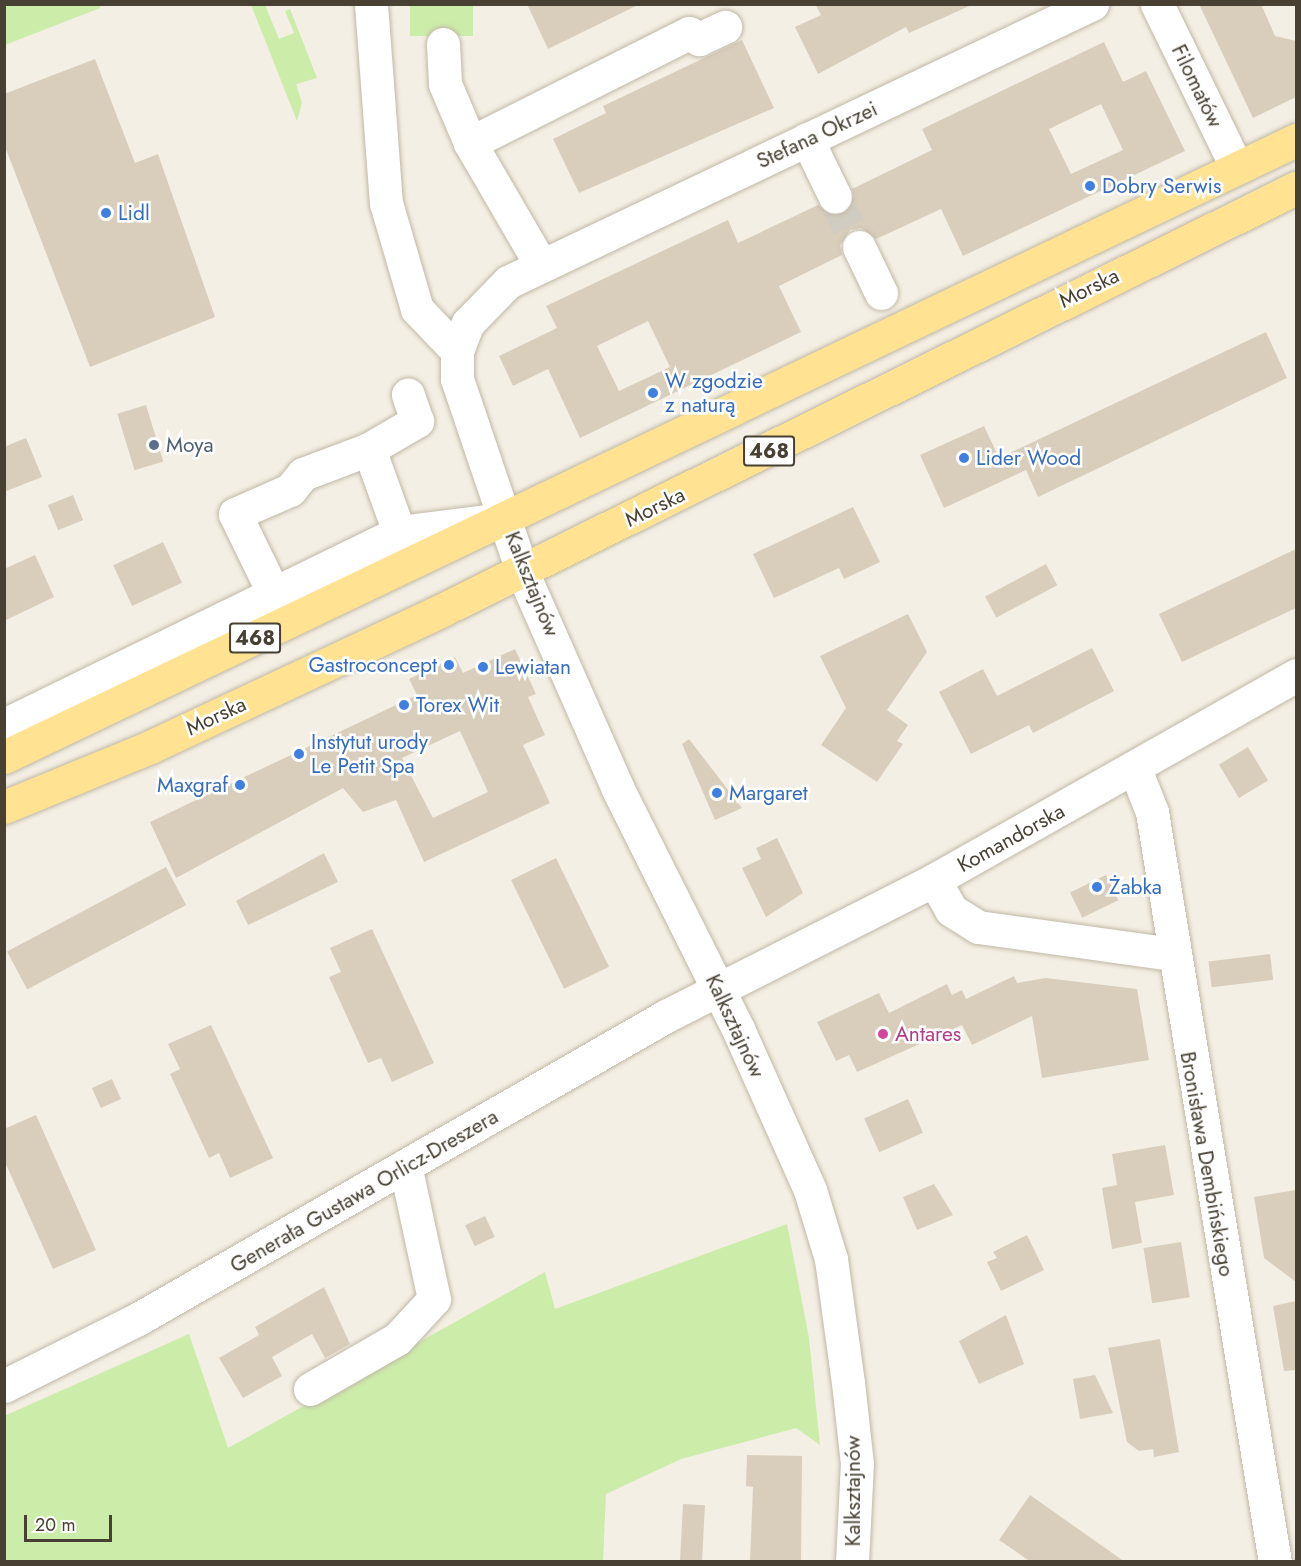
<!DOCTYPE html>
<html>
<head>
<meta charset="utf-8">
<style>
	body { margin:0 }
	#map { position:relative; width:1301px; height:1566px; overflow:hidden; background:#f4efe4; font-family:Jost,sans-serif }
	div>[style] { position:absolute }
	.green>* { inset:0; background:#cceca9; transform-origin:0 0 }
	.building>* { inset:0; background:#d9cebc; transform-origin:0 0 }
	.minor-tunnel>* { height:33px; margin-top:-16.5px; transform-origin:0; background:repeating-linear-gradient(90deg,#d1ccc1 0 33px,transparent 0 49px) }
	.roads { filter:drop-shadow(0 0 2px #c0b8a6) drop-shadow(0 0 2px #c0b8a6) }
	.minor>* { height:33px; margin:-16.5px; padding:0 16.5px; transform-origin:16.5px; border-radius:16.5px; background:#fff }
	.major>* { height:33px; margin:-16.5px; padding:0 16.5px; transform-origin:16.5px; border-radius:16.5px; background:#ffe392 }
	.dots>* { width:16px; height:16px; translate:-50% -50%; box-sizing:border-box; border:3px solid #fff; border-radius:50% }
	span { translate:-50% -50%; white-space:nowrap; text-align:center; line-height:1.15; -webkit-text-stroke:5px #fff; paint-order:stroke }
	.shield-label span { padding:2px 4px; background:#fff; border:2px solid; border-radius:4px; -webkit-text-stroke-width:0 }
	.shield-label { font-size:20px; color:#474033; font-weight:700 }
	.street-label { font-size:21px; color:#474033 }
	.shop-label { font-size:21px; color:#366cbe }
	.left { translate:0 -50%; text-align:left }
	.right { translate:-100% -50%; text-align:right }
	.service-label { font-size:21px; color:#4e5e75 }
	.hotel-label { font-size:21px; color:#b23c85 }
	.frame { position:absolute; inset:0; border:6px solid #474033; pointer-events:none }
	.scale { position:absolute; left:24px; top:1515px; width:88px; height:27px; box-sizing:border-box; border:3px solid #474033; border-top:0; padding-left:8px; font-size:18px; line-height:21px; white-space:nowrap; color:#474033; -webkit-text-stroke:4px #fff; paint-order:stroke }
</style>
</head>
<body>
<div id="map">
	<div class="green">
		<i style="clip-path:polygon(5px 4px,99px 4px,100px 8px,5px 45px)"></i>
		<i style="clip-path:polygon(251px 5px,265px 5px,279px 39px,294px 33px,285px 11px,290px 9px,317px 78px,296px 84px,302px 103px,297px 121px)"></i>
		<i style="left:410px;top:5px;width:63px;height:31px"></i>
		<i style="clip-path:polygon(787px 1224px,809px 1338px,820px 1445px,796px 1428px,681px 1459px,606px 1494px,603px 1561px,5px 1562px,4px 1416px,189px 1334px,228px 1448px,545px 1272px,555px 1309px)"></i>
	</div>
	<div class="building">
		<i style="clip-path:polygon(527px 4px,640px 4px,548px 49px)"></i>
		<i style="clip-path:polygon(815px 4px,974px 4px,909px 33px,906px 27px,818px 74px,795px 27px,821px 15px)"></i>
		<i style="clip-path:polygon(1199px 4px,1261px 4px,1275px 36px,1296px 41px,1296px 97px,1253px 118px)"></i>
		<i style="clip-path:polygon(742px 40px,774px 108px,579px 193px,553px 139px,606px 113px,603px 106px)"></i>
		<i style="clip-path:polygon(evenodd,1104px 42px,1123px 82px,1146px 71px,1185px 151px,963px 256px,941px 209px,876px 239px,861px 228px,850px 230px,840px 245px,842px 255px,779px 286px,801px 332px,580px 438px,548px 369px,513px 386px,499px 356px,557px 328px,546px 306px,728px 220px,738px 243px,818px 205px,833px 216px,844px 214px,854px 199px,852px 189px,932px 150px,922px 129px,1104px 42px,1101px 104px,1123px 150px,1071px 174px,1049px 129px,1101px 104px,1104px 42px,648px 321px,670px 367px,619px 391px,597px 346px,648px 321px)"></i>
		<i style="clip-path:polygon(95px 59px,135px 163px,158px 154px,215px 317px,90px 367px,4px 144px,4px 94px)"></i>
		<i style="clip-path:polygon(1266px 332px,1287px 378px,1038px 497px,1026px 470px,944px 508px,920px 455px,984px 426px,999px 458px)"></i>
		<i style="left:146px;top:405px;width:59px;height:30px;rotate:73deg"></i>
		<i style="clip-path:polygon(26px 438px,42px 477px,4px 492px,4px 447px)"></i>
		<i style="left:73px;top:495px;width:27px;height:27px;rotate:68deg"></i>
		<i style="clip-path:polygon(853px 507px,880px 562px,844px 579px,839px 568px,774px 598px,753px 554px)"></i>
		<i style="left:163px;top:542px;width:45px;height:55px;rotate:65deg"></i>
		<i style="clip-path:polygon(1296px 549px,1296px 608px,1182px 662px,1159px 614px)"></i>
		<i style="clip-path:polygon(35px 555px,54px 597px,4px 621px,4px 569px)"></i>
		<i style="left:1046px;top:564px;width:24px;height:69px;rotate:62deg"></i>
		<i style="clip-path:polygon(908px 614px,927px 652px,887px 710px,908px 725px,897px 741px,903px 744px,877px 782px,821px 745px,846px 708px,820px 656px)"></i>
		<i style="clip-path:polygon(1092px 648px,1114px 691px,1033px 733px,1029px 725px,971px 754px,939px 692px,983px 669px,997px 696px)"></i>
		<i style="clip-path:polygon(evenodd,515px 649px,536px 694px,528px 697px,545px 735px,523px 745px,550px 803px,424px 862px,396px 800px,363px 812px,343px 788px,176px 878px,150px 822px,417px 695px,409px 679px,455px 657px,463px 673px,515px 649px,460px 731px,488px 792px,433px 818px,402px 758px,460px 731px)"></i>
		<i style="clip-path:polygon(689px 739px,742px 808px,715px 820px,682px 744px)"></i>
		<i style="left:1248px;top:747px;width:39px;height:34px;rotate:59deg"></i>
		<i style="clip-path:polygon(777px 838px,803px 893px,766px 917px,742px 868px,761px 859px,756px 848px)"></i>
		<i style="clip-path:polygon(324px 853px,338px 882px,248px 925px,236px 901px)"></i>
		<i style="left:556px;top:858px;width:121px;height:50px;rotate:64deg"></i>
		<i style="left:166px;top:867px;width:43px;height:180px;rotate:62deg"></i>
		<i style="left:1106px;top:875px;width:28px;height:40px;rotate:64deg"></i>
		<i style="clip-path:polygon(372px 929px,434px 1063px,392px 1082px,381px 1058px,368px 1063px,329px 977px,341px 972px,330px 948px)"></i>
		<i style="left:1270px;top:954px;width:26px;height:62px;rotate:83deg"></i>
		<i style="clip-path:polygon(1014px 976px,1017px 983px,1046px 978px,1137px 989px,1149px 1060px,1042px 1078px,1032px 1016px,972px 1045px,962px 1025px,857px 1072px,849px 1055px,836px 1061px,817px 1022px,879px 993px,889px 1013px,947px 984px,952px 995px,962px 990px,966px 999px)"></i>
		<i style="clip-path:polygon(211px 1025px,273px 1158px,230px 1178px,219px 1153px,209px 1158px,170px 1074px,180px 1069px,168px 1044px)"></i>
		<i style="left:112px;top:1079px;width:22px;height:22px;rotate:66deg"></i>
		<i style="left:908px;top:1099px;width:37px;height:48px;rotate:66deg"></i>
		<i style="clip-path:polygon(36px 1115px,96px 1250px,53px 1269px,4px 1160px,4px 1129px)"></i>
		<i style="clip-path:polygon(1165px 1145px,1174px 1195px,1135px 1202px,1142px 1243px,1112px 1249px,1102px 1188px,1117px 1185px,1112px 1154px)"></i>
		<i style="clip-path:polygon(934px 1184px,953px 1215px,917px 1230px,903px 1197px)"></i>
		<i style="clip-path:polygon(1296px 1190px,1296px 1282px,1264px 1258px,1254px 1197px)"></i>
		<i style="left:485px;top:1216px;width:23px;height:22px;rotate:65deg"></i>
		<i style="clip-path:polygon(1027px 1235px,1044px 1270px,1001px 1291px,987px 1262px,997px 1258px,993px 1252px)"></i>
		<i style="left:1181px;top:1242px;width:56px;height:38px;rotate:81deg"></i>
		<i style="clip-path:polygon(324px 1287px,350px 1344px,325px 1358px,312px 1334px,272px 1357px,282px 1376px,243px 1398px,219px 1358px,259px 1335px,255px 1327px)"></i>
		<i style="clip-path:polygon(1296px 1301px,1296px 1370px,1284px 1371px,1273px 1306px)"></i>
		<i style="clip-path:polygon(1006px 1315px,1024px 1364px,979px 1384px,959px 1341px)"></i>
		<i style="clip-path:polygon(1160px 1339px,1179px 1452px,1154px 1457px,1153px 1449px,1139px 1451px,1127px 1442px,1108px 1348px)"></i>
		<i style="clip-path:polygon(1095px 1375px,1113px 1413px,1080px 1419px,1073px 1379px)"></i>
		<i style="clip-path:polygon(747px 1455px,802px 1456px,801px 1562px,750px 1562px,753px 1487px,746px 1486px)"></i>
		<i style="clip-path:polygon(1030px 1495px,1125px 1562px,1031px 1562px,999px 1540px)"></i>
		<i style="left:683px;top:1504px;width:22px;height:58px;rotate:3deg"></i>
	</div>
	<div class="minor-tunnel">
		<i style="left:835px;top:197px;width:55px;rotate:64.4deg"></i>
	</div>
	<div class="roads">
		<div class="minor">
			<i style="left:371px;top:4px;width:200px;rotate:85.7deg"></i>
			<i style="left:386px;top:203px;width:110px;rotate:73.7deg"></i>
			<i style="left:417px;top:309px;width:58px;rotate:46.4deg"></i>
			<i style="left:1157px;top:4px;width:182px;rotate:64deg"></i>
			<i style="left:443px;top:44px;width:40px;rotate:87.1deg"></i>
			<i style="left:445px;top:84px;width:64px;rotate:67deg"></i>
			<i style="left:470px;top:143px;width:141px;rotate:59.8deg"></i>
			<i style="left:807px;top:139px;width:64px;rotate:64.2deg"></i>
			<i style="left:470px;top:143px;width:245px;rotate:-26.7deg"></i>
			<i style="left:689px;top:33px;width:12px;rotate:31deg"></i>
			<i style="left:699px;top:39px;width:29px;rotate:-25deg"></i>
			<i style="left:859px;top:247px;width:51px;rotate:64.4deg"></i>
			<i style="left:369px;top:449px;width:88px;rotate:70.1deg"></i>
			<i style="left:274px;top:594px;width:89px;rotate:-116deg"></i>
			<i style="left:235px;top:514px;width:60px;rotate:-23.6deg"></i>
			<i style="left:290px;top:490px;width:21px;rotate:-51deg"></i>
			<i style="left:303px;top:474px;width:71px;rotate:-20.7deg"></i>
			<i style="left:369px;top:449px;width:56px;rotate:-30.3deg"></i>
			<i style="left:417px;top:421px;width:28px;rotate:-109deg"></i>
			<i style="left:4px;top:725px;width:440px;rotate:-26deg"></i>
			<i style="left:399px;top:532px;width:97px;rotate:-7.1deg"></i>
			<i style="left:1135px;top:769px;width:46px;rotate:68.4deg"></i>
			<i style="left:1152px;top:812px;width:760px;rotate:80.69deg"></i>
			<i style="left:934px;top:880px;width:34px;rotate:60deg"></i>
			<i style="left:951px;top:910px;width:32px;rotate:32deg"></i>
			<i style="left:978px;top:927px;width:197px;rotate:7.9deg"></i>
			<i style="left:4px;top:1386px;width:150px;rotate:-26.6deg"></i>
			<i style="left:138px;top:1319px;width:609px;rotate:-29.85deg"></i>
			<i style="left:666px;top:1016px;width:301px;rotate:-26.9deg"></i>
			<i style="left:934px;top:880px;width:416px;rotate:-29.5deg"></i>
			<i style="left:310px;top:1389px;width:100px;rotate:-29.9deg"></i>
			<i style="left:397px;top:1339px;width:54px;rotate:-47.2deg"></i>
			<i style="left:434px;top:1299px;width:133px;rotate:-102.2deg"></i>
			<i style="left:852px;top:1562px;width:98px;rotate:-87.1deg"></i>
			<i style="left:857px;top:1464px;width:81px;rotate:-96.3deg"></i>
			<i style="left:848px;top:1383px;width:125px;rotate:-97.8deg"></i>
			<i style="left:831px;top:1259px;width:72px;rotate:-106.9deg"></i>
			<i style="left:810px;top:1190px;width:176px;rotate:-114.1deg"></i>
			<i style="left:738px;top:1029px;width:268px;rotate:-116.6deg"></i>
			<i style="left:618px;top:789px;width:238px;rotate:-113.8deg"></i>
			<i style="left:522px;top:571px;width:203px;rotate:-108.7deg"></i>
			<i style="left:457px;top:379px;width:28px;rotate:-90deg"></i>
			<i style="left:457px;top:351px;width:30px;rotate:-69deg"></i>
			<i style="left:468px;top:323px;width:57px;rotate:-45.7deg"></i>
			<i style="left:508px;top:282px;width:647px;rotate:-25.46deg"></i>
		</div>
		<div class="major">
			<i style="left:4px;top:757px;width:1432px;rotate:-25.53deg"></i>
			<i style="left:4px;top:807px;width:158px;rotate:-22.3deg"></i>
			<i style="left:150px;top:747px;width:323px;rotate:-25.1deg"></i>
			<i style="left:442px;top:610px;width:953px;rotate:-26.3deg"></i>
		</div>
	</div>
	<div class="dots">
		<i style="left:1090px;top:186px;background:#3f7fe0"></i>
		<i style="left:106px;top:213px;background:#3f7fe0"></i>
		<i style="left:653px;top:393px;background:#3f7fe0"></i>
		<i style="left:154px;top:445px;background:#5c6f8a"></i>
		<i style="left:964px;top:458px;background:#3f7fe0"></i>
		<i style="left:449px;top:665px;background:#3f7fe0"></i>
		<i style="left:483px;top:667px;background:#3f7fe0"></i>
		<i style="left:404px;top:705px;background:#3f7fe0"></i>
		<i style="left:299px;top:754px;background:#3f7fe0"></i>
		<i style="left:240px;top:785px;background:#3f7fe0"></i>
		<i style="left:717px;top:793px;background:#3f7fe0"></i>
		<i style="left:1097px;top:887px;background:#3f7fe0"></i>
		<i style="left:883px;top:1034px;background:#d1479c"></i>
	</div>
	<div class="shield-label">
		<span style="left:769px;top:451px">468</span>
		<span style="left:255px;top:638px">468</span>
	</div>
	<div class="street-label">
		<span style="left:1197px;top:86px;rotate:64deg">Filomatów</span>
		<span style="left:817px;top:135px;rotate:-25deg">Stefana Okrzei</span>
		<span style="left:1089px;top:288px;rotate:-26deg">Morska</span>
		<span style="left:655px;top:507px;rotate:-26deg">Morska</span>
		<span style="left:532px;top:584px;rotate:68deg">Kalksztajnów</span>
		<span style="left:216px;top:716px;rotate:-25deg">Morska</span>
		<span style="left:1011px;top:838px;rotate:-29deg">Komandorska</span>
		<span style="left:735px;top:1026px;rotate:65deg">Kalksztajnów</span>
		<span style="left:1207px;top:1164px;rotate:80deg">Bronisława Dembińskiego</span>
		<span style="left:364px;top:1191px;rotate:-30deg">Generała Gustawa Orlicz-Dreszera</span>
		<span style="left:853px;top:1491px;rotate:-90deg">Kalksztajnów</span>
	</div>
	<div class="shop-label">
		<span class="left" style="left:1102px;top:186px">Dobry Serwis</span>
		<span class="left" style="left:118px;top:213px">Lidl</span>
		<span class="left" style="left:665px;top:393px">W zgodzie<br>z naturą</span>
		<span class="left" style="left:976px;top:458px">Lider Wood</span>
		<span class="right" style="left:437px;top:665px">Gastroconcept</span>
		<span class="left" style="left:495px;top:667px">Lewiatan</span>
		<span class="left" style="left:416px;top:705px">Torex Wit</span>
		<span class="left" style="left:311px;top:754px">Instytut urody<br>Le Petit Spa</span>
		<span class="right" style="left:228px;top:785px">Maxgraf</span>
		<span class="left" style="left:729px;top:793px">Margaret</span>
		<span class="left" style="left:1109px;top:887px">Żabka</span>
	</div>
	<div class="service-label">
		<span class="left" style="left:166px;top:445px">Moya</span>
	</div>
	<div class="hotel-label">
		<span class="left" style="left:895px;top:1034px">Antares</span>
	</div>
	<div class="frame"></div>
	<div class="scale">20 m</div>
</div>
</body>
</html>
